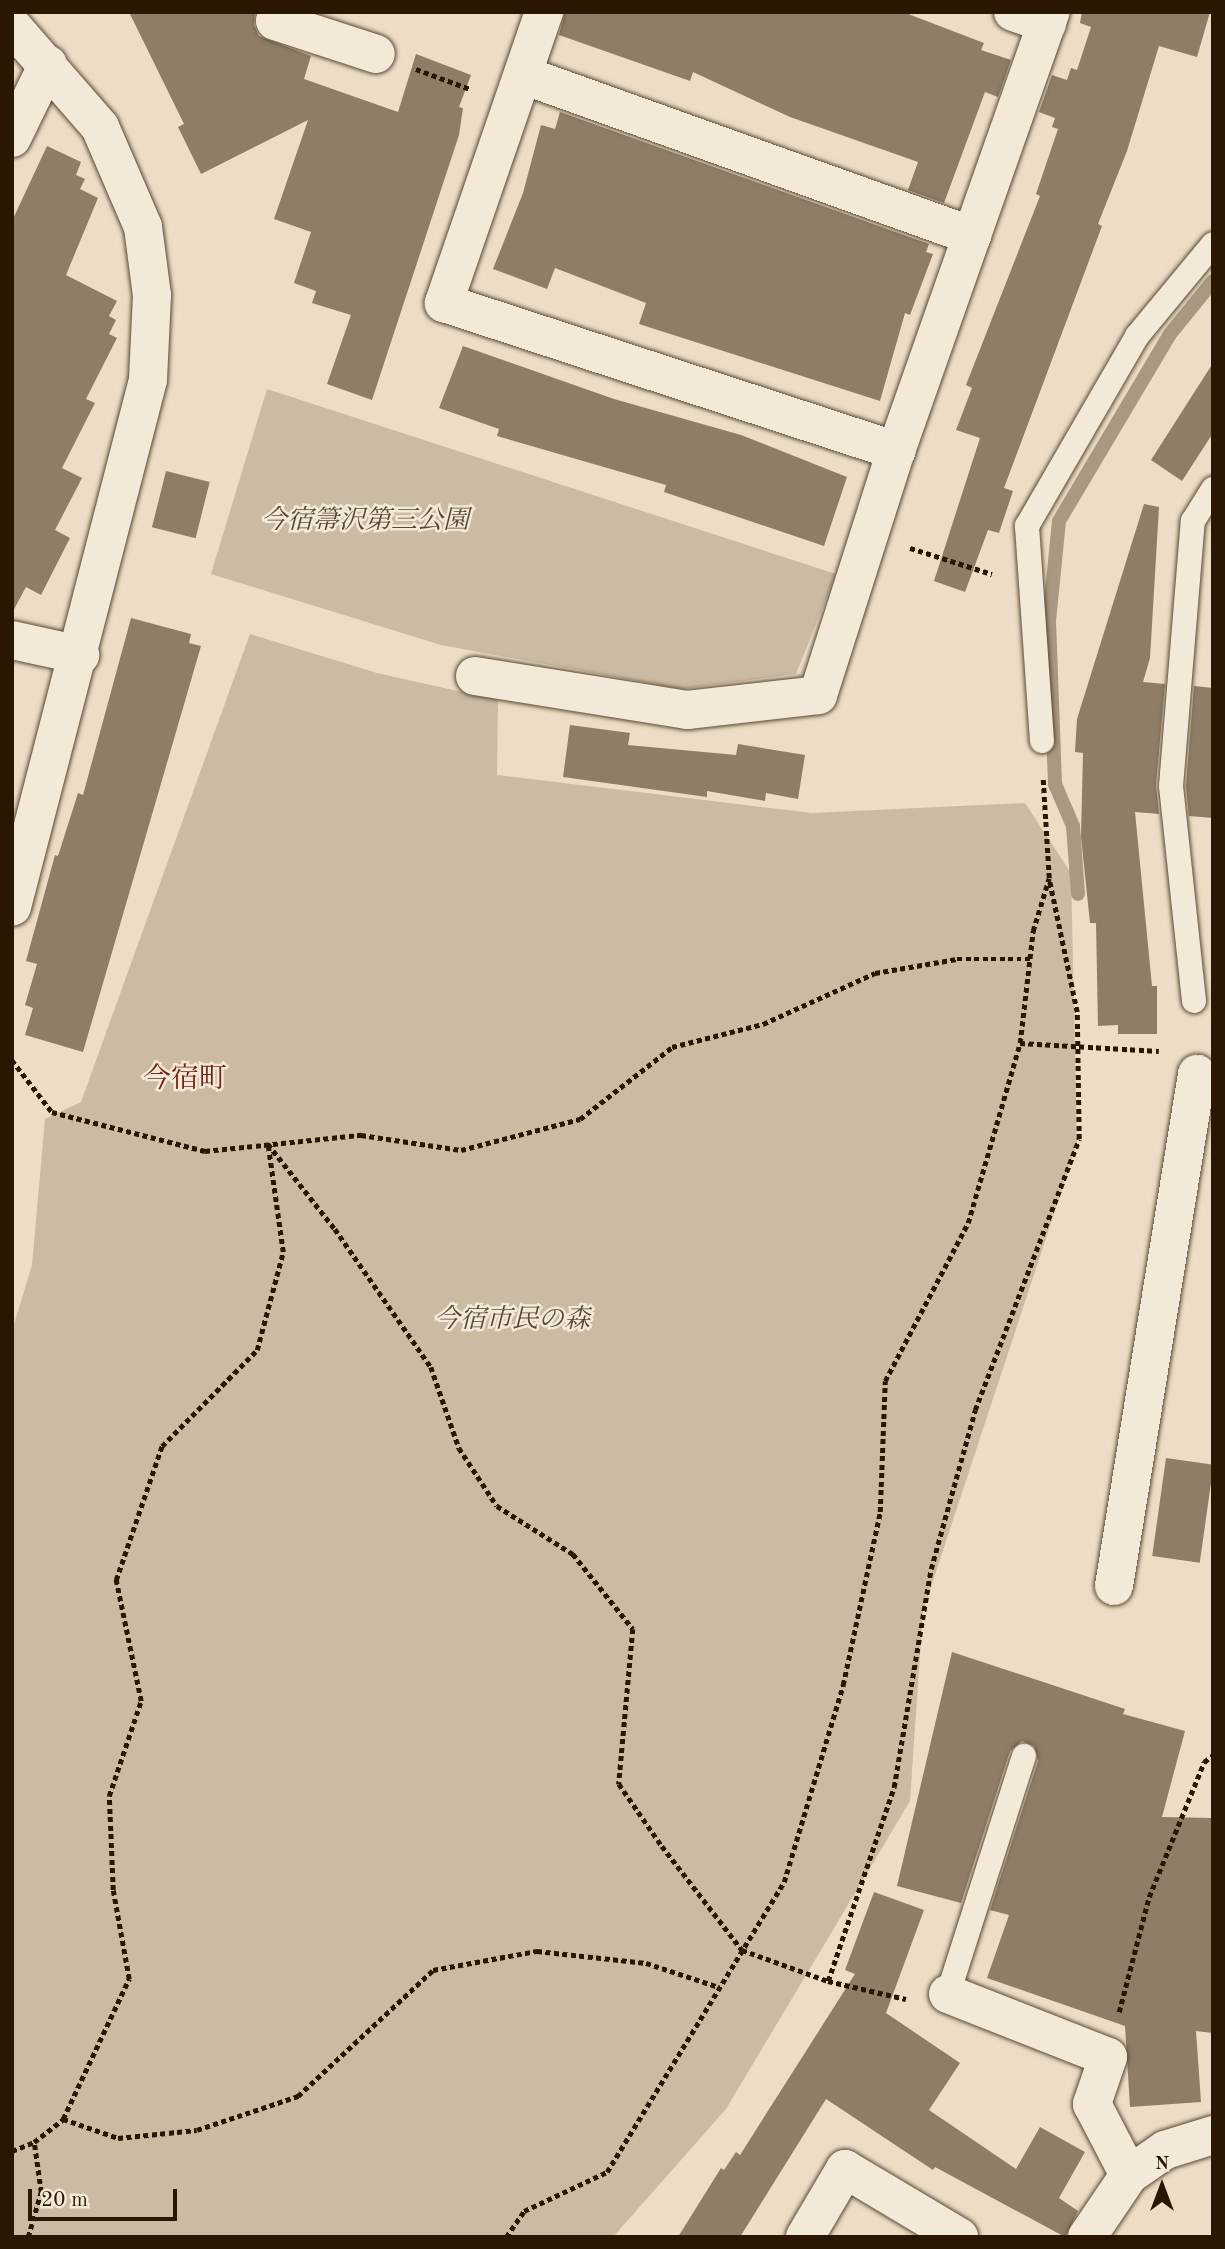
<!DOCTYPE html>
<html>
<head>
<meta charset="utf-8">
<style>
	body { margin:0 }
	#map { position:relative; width:1225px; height:2249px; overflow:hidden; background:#edddc4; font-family:"Old Standard TT","Noto Serif JP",serif }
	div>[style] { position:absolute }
	.green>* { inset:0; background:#ccbba3 }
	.stream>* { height:14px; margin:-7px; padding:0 7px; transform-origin:7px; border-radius:7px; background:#aa9982 }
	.building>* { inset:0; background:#8f7d67; transform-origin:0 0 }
	.path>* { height:4.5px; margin-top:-2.25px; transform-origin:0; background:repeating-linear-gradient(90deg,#291603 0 5px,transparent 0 8.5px) }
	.roads { filter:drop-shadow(0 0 2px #5a4833) drop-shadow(0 0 2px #5a4833) }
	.lane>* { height:24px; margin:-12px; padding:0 12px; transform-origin:12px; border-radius:12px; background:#f3e9d9 }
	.street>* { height:38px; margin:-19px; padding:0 19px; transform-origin:19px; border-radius:19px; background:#f3e9d9 }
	span { translate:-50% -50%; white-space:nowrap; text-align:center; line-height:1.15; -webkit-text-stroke:5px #f3e9d9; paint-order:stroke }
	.park-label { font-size:26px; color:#5a4833; font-style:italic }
	.neighbourhood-label { font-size:28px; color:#7a1f14 }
	.frame { position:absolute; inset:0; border:14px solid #291603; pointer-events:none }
	.north { position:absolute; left:1127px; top:2151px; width:70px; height:70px; -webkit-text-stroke:5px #f3e9d9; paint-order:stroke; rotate:0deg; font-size:19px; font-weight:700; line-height:28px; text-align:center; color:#291603 }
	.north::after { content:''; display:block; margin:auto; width:24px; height:32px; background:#291603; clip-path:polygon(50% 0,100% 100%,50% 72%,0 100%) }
	.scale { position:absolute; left:28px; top:2189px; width:149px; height:32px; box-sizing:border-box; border:4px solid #291603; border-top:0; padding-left:9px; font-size:21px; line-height:24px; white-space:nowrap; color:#291603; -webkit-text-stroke:5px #f3e9d9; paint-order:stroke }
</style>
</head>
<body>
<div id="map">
	<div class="green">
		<i style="clip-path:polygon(267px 389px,836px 574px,796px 674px,681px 689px,441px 645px,211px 574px)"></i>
		<i style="clip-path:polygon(250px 634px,377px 673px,498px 700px,497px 775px,812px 813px,1025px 803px,1071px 873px,1077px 1144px,923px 1611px,910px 1801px,726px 2109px,613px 2237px,12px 2237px,12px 1331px,32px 1265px,45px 1119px,81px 1102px)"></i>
	</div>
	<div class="stream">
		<i style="left:1078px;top:894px;width:68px;rotate:-94.2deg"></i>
		<i style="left:1073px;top:826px;width:46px;rotate:-113.2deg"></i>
		<i style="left:1055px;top:784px;width:163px;rotate:-92.1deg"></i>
		<i style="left:1049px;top:621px;width:100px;rotate:-84.3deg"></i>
		<i style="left:1059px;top:521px;width:217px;rotate:-59.3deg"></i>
		<i style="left:1170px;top:334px;width:68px;rotate:-50.9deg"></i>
	</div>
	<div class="building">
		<i style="clip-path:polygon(129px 12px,255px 12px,254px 25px,259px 36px,311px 56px,304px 79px,398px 112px,416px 54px,471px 75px,459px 107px,463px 108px,459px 135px,372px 400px,327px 384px,351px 315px,312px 303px,316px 291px,294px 283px,311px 232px,274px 219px,308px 120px,201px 174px,178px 127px,184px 124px)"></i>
		<i style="clip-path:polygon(565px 12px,903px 12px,984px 43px,981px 50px,1011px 60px,998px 97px,985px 92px,944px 203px,908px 190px,918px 162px,790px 117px,693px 72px,690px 81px,559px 35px)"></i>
		<i style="clip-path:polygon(1082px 12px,1210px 12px,1197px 57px,1159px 46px,1127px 151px,1098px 224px,1102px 226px,1004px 488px,1013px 491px,999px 533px,988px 530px,965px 592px,934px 581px,980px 438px,956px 430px,972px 388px,966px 385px,1040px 196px,1036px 194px,1058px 129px,1052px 127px,1055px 118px,1039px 112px,1052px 75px,1067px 80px,1071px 68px,1077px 70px,1091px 27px,1080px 23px)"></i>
		<i style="clip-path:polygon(560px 112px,929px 244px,926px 252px,933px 254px,910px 315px,905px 313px,880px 401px,639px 324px,646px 303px,555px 268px,547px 289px,493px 269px,523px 193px,541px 125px,555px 129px)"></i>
		<i style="clip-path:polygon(47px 146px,81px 162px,76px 175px,85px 179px,80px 189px,98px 198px,66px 275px,117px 301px,109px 316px,116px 320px,109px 334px,117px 338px,86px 399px,95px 403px,62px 468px,82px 478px,55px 530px,70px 538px,41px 595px,26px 587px,12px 613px,12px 221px)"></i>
		<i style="clip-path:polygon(463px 346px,614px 399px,741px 435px,847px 477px,824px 546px,664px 492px,666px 485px,497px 436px,499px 429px,439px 408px)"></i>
		<i style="clip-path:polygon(1213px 363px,1213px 433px,1182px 481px,1151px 460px)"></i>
		<i style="left:166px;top:471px;width:45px;height:58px;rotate:14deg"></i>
		<i style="clip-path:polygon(1144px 504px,1159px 507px,1150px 658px,1143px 682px,1165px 684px,1156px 785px,1159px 814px,1135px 812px,1152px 986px,1157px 986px,1157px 1034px,1118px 1034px,1118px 1025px,1098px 1026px,1096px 923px,1090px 923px,1081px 837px,1083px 753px,1075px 752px,1077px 719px)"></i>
		<i style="clip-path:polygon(131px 618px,191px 634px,189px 643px,201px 646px,83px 1052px,25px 1035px,33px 1008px,25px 1005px,37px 964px,26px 961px,55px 855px,58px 856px,78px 793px,83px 795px)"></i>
		<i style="clip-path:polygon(1194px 686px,1213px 688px,1213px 818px,1189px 816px,1186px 786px)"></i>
		<i style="clip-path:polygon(570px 725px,630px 733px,628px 745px,736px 755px,738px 744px,805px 755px,798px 799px,766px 793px,765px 801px,707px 791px,707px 797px,563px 777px)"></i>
		<i style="left:1166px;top:1458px;width:48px;height:99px;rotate:8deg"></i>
		<i style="clip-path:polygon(952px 1652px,1125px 1709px,1123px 1714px,1185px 1731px,1162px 1817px,1213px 1818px,1213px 2033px,1196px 2031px,1201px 2102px,1130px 2107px,1125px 2026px,987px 1978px,1009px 1915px,990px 1910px,1038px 1761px,1034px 1746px,1022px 1741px,1010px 1751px,961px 1903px,897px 1886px)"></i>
		<i style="clip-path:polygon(874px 1892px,924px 1910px,886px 2013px,960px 2063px,929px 2110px,1016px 2169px,1040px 2127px,1085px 2152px,1059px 2198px,1078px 2211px,1065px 2237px,935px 2167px,933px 2170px,826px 2099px,740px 2237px,678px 2237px,721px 2168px,724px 2170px,736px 2152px,740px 2155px,855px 1974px,845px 1970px)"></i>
	</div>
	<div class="path">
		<i style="left:416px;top:69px;width:58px;rotate:20.3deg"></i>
		<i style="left:910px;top:548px;width:86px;rotate:17.6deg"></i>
		<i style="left:1020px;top:1043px;width:139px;rotate:3.3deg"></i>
		<i style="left:12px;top:1060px;width:66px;rotate:52.4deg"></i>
		<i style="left:52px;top:1112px;width:158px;rotate:14.3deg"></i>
		<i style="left:205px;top:1151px;width:157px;rotate:-5.9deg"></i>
		<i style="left:361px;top:1135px;width:101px;rotate:8.5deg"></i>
		<i style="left:461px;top:1150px;width:123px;rotate:-14.6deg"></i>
		<i style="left:580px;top:1119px;width:117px;rotate:-38deg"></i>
		<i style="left:672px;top:1047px;width:94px;rotate:-14.2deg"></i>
		<i style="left:763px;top:1024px;width:123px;rotate:-24.5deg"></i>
		<i style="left:875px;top:973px;width:83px;rotate:-9.7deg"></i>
		<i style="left:957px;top:959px;width:73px"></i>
		<i style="left:268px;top:1144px;width:108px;rotate:51.8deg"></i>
		<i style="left:335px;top:1229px;width:168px;rotate:55.2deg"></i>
		<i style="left:431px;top:1367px;width:86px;rotate:70.9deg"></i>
		<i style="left:459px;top:1448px;width:69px;rotate:56.8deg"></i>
		<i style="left:497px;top:1506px;width:90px;rotate:32.3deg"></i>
		<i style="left:573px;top:1554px;width:96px;rotate:51.3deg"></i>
		<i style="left:633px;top:1629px;width:156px;rotate:95.2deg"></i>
		<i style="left:619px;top:1784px;width:75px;rotate:55.3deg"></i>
		<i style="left:662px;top:1846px;width:131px;rotate:52.4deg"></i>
		<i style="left:742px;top:1950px;width:91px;rotate:19.8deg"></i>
		<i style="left:828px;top:1981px;width:80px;rotate:13deg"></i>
		<i style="left:828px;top:1981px;width:205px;rotate:-71.2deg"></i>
		<i style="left:894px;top:1787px;width:221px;rotate:-80.4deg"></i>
		<i style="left:931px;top:1569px;width:165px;rotate:-74.5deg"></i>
		<i style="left:975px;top:1410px;width:290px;rotate:-69deg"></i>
		<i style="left:1079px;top:1139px;width:127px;rotate:-90.9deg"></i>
		<i style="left:1077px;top:1012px;width:136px;rotate:-101.9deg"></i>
		<i style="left:1119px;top:2012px;width:119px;rotate:-75.4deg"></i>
		<i style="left:1149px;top:1897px;width:146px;rotate:-67.8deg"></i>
		<i style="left:1204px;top:1762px;width:11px;rotate:-38deg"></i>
		<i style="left:63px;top:2119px;width:58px;rotate:19.1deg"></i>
		<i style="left:118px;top:2138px;width:79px;rotate:-5.8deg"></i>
		<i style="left:197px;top:2130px;width:107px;rotate:-18.6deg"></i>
		<i style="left:298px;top:2096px;width:185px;rotate:-43deg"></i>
		<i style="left:433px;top:1970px;width:106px;rotate:-10.4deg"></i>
		<i style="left:537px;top:1951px;width:110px;rotate:6.3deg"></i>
		<i style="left:646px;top:1963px;width:77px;rotate:18.2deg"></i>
		<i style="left:12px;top:2151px;width:24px;rotate:-22deg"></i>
		<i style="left:34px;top:2142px;width:37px;rotate:-38deg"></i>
		<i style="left:63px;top:2119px;width:155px;rotate:-64.8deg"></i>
		<i style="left:129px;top:1979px;width:90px;rotate:-100.2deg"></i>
		<i style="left:113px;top:1890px;width:94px;rotate:-92.4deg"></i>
		<i style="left:109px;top:1796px;width:100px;rotate:-71.4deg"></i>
		<i style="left:141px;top:1701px;width:124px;rotate:-101.7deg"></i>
		<i style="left:116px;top:1580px;width:142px;rotate:-71.1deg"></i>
		<i style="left:162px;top:1446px;width:135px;rotate:-45.3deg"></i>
		<i style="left:257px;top:1350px;width:101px;rotate:-75.1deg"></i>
		<i style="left:283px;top:1252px;width:108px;rotate:-98deg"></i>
		<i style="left:28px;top:2237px;width:47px;rotate:-73.9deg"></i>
		<i style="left:41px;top:2192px;width:50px;rotate:-98deg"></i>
		<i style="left:506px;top:2237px;width:32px;rotate:-55deg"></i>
		<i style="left:524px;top:2211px;width:92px;rotate:-25.2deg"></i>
		<i style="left:607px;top:2172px;width:340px;rotate:-58.6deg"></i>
		<i style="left:784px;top:1882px;width:206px;rotate:-73.3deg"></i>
		<i style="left:843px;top:1685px;width:177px;rotate:-77.9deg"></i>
		<i style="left:880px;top:1512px;width:131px;rotate:-87.8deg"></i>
		<i style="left:885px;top:1381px;width:178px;rotate:-62.3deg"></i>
		<i style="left:968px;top:1223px;width:187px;rotate:-73.9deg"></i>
		<i style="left:1020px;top:1043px;width:113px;rotate:-83.4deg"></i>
		<i style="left:1033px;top:931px;width:55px;rotate:-73.2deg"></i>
		<i style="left:1049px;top:878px;width:99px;rotate:-93.5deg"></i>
	</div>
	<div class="roads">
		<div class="lane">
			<i style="left:1042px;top:741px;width:216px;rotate:-94deg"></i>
			<i style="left:1027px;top:526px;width:220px;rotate:-59.9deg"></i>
			<i style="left:1137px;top:336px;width:119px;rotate:-50.4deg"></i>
			<i style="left:1194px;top:1001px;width:216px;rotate:-96.1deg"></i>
			<i style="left:1171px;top:786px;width:266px;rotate:-85.3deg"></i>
			<i style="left:1193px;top:521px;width:38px;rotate:-58deg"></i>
			<i style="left:948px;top:1994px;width:250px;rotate:-72.3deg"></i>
		</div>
		<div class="street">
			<i style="left:278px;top:12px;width:9px;rotate:108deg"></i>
			<i style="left:275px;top:21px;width:106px;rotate:18.1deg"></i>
			<i style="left:544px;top:12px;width:308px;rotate:109deg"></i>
			<i style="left:444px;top:303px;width:476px;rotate:18.1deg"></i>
			<i style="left:1013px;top:12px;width:36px;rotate:19deg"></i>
			<i style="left:12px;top:26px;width:134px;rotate:48.9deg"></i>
			<i style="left:100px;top:127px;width:109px;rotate:66.7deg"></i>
			<i style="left:143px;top:227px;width:69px;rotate:82.5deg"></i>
			<i style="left:152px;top:295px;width:85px;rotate:92.7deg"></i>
			<i style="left:148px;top:380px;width:544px;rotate:104.47deg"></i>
			<i style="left:523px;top:75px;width:477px;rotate:19.7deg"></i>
			<i style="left:12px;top:138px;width:82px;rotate:-64.1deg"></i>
			<i style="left:12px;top:640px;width:70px;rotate:12.4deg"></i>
			<i style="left:475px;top:676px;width:215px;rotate:9.1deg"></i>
			<i style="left:687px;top:710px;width:132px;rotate:-6.5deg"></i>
			<i style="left:818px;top:695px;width:256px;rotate:-72.3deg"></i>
			<i style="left:896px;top:451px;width:466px;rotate:-70.6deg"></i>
			<i style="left:1114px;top:1586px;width:519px;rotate:-80.79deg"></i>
			<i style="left:948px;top:1994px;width:172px;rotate:21.5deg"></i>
			<i style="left:1108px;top:2057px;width:50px;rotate:108.8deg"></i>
			<i style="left:1092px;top:2104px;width:80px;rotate:62.5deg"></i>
			<i style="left:805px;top:2237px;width:79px;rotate:-59.5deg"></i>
			<i style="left:845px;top:2169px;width:133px;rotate:30.8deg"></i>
			<i style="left:1087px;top:2237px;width:75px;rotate:-55.9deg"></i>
			<i style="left:1129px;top:2175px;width:44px;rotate:-34.8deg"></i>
			<i style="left:1165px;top:2150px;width:50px;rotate:-17.4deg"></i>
		</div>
	</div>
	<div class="park-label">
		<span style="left:365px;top:522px">今宿箒沢第三公園</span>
		<span style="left:512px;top:1321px">今宿市民の森</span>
	</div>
	<div class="neighbourhood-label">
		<span style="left:185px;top:1080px">今宿町</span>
	</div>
	<div class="frame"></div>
	<div class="north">N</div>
	<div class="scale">20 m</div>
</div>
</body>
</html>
